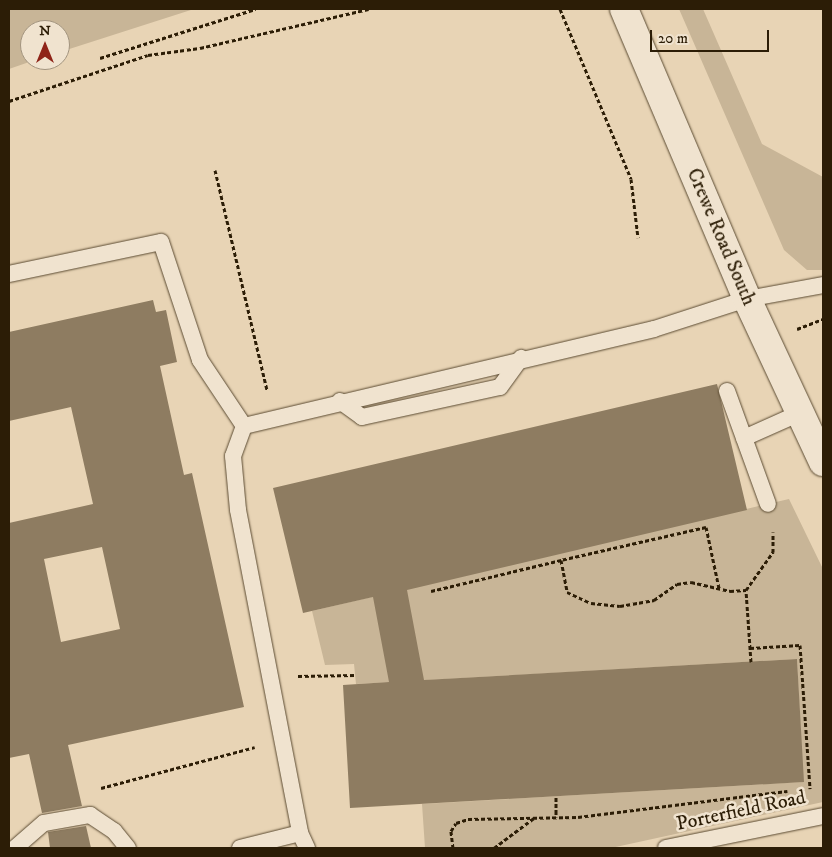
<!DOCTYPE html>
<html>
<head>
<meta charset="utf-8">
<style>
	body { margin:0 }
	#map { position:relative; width:832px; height:857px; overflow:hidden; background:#e8d4b5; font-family:"IM FELL DW Pica",serif }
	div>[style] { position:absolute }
	.green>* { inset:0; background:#c8b597 }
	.building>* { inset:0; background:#8e7c61 }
	.path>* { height:3px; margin-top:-1.5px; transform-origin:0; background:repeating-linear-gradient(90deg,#2c1d06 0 4px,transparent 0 6.5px) }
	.roads { filter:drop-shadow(0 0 1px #5b4b32) drop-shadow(0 0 1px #5b4b32) }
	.lane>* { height:16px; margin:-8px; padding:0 8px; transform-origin:8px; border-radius:8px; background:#f0e3cf }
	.secondary>* { height:28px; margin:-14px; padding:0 14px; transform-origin:14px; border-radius:14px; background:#f0e3cf }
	span { translate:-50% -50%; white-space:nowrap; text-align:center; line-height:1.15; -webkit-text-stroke:5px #f0e3cf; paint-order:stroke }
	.street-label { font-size:20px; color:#2c1d06 }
	.frame { position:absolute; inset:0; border:10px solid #2c1d06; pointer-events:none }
	.north { position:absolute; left:20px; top:20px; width:50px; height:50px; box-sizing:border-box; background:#f0e3cf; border:1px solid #a2947f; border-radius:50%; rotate:0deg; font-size:14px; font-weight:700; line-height:20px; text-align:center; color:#2c1d06 }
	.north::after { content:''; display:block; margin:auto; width:18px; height:22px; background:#8f2418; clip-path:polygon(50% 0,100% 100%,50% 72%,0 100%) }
	.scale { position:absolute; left:650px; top:30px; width:119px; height:22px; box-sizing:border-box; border:2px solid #2c1d06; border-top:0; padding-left:6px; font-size:15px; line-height:18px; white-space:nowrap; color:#2c1d06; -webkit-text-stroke:4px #f0e3cf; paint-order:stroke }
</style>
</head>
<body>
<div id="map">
	<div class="green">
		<i style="clip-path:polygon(9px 9px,194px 9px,60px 52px,60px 30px,30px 30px,30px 60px,35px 60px,9px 69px)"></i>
		<i style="clip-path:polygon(679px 9px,703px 9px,762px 144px,823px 177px,823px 270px,807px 270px,784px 250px)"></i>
		<i style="clip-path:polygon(789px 499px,823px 569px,823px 802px,611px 848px,425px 848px,422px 804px,803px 782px,797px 659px,356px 684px,354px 664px,325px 665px,312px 611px)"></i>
	</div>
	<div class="building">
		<i style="clip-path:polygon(evenodd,153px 300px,156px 312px,166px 310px,177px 362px,160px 366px,184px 475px,192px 473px,244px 707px,68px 745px,82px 806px,42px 813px,29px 754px,9px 758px,9px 523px,93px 504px,71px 407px,9px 421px,9px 332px,153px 300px,102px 547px,120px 629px,61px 642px,44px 559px,102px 547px)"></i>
		<i style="clip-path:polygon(717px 384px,747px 510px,407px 590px,424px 680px,797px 659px,804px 782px,350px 808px,343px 685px,389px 682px,373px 597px,303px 613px,273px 488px)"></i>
		<i style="clip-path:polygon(86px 826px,91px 848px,50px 848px,48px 832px)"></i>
	</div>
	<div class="path">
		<i style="left:560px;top:9px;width:184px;rotate:67.3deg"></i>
		<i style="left:631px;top:179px;width:59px;rotate:83.2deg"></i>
		<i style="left:100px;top:58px;width:163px;rotate:-17.5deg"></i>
		<i style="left:9px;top:101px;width:146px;rotate:-18.3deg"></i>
		<i style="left:148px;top:55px;width:52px;rotate:-7.7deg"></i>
		<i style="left:200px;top:48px;width:173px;rotate:-13deg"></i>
		<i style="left:215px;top:170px;width:226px;rotate:76.7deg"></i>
		<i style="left:797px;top:329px;width:28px;rotate:-21deg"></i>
		<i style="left:719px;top:588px;width:62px;rotate:-102deg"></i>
		<i style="left:706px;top:527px;width:149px;rotate:167.2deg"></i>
		<i style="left:561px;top:560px;width:33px;rotate:79deg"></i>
		<i style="left:567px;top:592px;width:26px;rotate:25deg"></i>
		<i style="left:591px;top:603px;width:29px;rotate:6deg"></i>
		<i style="left:620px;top:606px;width:35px;rotate:-10deg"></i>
		<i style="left:654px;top:600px;width:28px;rotate:-35deg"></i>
		<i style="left:677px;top:584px;width:14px;rotate:-8deg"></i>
		<i style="left:691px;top:582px;width:40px;rotate:13deg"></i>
		<i style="left:730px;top:591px;width:16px;rotate:-4deg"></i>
		<i style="left:431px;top:591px;width:134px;rotate:-13.4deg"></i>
		<i style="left:750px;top:648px;width:50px;rotate:-3.4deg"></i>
		<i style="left:800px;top:645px;width:144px;rotate:86deg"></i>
		<i style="left:751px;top:662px;width:72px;rotate:-94deg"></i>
		<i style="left:746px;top:590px;width:47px;rotate:-54.6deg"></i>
		<i style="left:773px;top:552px;width:20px;rotate:-90deg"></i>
		<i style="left:298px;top:676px;width:57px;rotate:-1deg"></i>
		<i style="left:101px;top:788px;width:159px;rotate:-14.9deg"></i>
		<i style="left:556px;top:797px;width:20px;rotate:90deg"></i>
		<i style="left:453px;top:848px;width:17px;rotate:-97deg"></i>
		<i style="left:451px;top:831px;width:9px;rotate:-58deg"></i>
		<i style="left:456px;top:823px;width:13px;rotate:-18deg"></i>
		<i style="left:468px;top:819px;width:110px;rotate:-1deg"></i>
		<i style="left:578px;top:817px;width:211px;rotate:-7.1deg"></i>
		<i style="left:494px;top:848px;width:50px;rotate:-36.9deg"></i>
	</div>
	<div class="roads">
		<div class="lane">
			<i style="left:9px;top:274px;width:155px;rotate:-11.9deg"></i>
			<i style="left:161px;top:242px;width:124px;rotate:71.7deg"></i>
			<i style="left:200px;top:360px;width:79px;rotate:56.3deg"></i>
			<i style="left:727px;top:391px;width:120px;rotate:70.1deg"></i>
			<i style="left:340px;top:401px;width:27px;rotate:36deg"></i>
			<i style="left:362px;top:417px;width:141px;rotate:-12.3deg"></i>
			<i style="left:500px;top:387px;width:36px;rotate:-54deg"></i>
			<i style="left:244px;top:426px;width:421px;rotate:-13.3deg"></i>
			<i style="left:654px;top:329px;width:98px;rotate:-17.9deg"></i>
			<i style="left:747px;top:299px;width:77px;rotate:-10.4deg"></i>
			<i style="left:244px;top:426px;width:32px;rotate:110deg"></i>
			<i style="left:233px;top:456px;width:54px;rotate:84.7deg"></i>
			<i style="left:238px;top:510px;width:329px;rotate:79.1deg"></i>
			<i style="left:300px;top:833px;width:17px;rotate:65deg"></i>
			<i style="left:744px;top:438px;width:61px;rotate:-24.1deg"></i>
			<i style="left:15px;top:848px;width:38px;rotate:-41deg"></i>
			<i style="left:44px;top:823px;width:47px;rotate:-9.9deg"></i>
			<i style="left:90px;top:815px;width:29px;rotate:34deg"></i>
			<i style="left:114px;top:831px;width:22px;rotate:51deg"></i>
			<i style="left:240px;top:848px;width:62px;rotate:-14deg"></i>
			<i style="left:666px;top:848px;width:160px;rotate:-11.5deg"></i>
		</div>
		<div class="secondary">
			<i style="left:624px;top:9px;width:315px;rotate:67deg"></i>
			<i style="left:747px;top:299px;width:180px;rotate:65deg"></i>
		</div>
	</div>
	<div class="street-label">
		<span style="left:721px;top:237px;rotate:67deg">Crewe Road South</span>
		<span style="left:741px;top:811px;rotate:-12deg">Porterfield Road</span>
	</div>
	<div class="frame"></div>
	<div class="north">N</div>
	<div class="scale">20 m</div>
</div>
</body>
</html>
